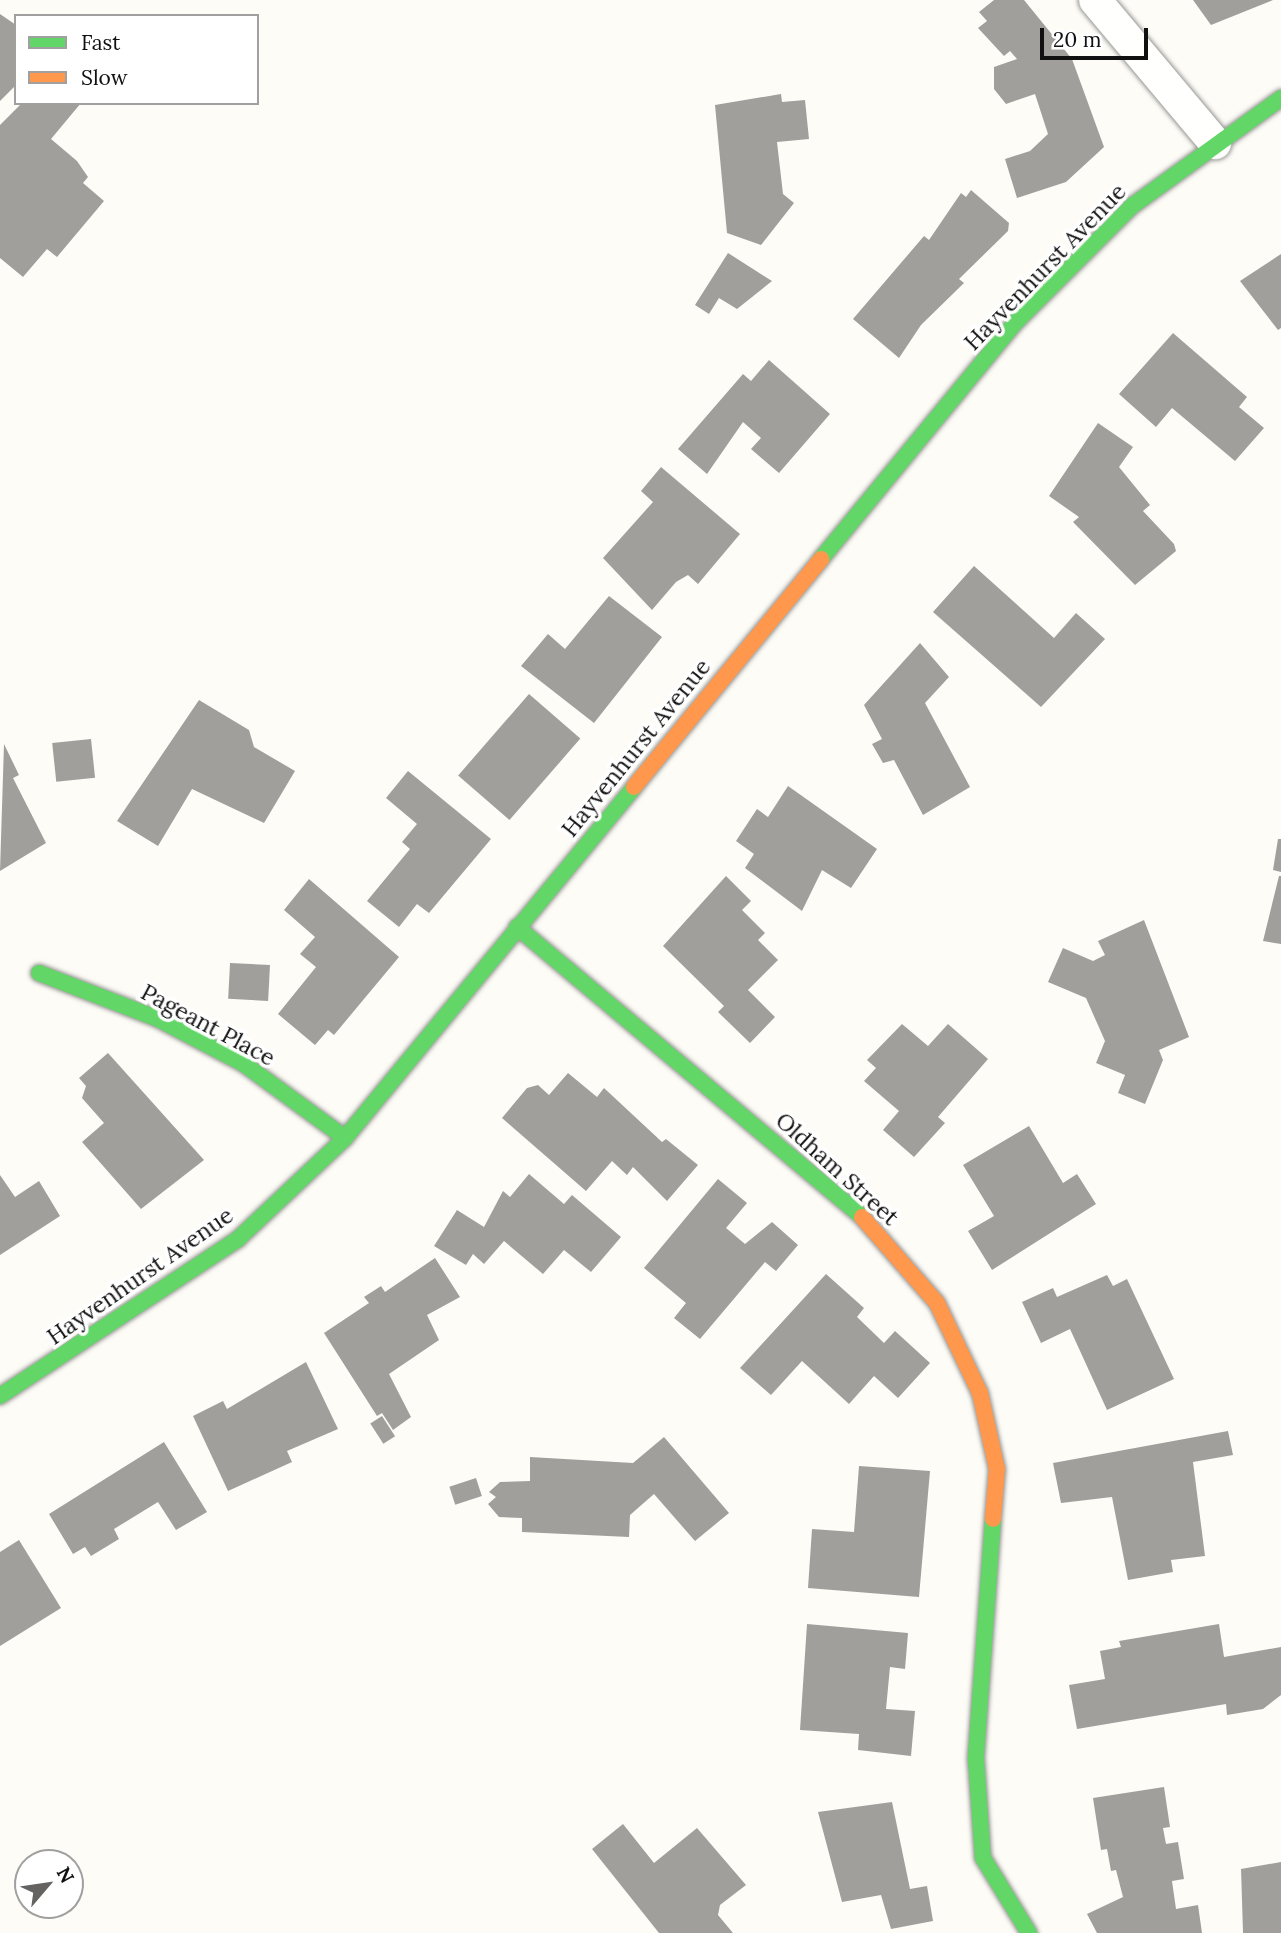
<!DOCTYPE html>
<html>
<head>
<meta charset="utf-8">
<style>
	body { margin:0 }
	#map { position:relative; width:1281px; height:1933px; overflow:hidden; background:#fdfcf7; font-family:Lora,serif }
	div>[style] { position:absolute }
	.building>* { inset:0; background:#a19f9c; transform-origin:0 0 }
	.roads { filter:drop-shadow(0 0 2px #979795) drop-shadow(0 0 2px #979795) }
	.street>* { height:32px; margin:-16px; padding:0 16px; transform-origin:16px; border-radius:16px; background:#fffffe }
	.fast>* { height:16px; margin:-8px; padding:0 8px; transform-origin:8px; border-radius:8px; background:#63d668 }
	.slow>* { height:16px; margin:-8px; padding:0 8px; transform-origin:8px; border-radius:8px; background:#ff974d }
	span { translate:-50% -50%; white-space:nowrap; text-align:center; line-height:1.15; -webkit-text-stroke:7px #fff; paint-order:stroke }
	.street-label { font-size:23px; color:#111 }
	.legend { position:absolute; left:14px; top:14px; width:245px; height:91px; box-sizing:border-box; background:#fff; border:2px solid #a0a0a0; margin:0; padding:9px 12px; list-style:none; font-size:21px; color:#111 }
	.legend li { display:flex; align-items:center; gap:14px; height:35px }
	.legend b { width:35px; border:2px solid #a0a0a0 }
	.north { position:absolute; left:14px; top:1849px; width:70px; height:70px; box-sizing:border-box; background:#fff; border:2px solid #a0a0a0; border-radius:50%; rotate:61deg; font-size:19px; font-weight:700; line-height:28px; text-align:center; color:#111 }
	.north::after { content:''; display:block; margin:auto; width:24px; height:32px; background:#646362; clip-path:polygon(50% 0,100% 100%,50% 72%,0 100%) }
	.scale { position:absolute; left:1040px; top:28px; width:108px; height:32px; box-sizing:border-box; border:4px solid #111; border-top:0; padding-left:9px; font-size:21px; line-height:24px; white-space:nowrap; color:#111; -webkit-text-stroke:5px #fff; paint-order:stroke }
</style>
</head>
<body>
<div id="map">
	<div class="building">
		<i style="clip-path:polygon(994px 0,1024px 0,1072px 59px,1104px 147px,1066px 182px,1017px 198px,1005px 159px,1030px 151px,1048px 134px,1035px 94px,1006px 104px,994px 89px,994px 67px,1017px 59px,1010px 51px,1004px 56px,978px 28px,987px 21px,979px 12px)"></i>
		<i style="clip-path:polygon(1193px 0,1273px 0,1211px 25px)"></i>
		<i style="clip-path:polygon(0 14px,16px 25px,16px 85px,0 101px)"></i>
		<i style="clip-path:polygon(781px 94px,782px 102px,805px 100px,809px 139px,777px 142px,783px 194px,794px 203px,761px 245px,727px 233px,715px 105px)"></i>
		<i style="clip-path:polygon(22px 103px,81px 103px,51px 139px,77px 161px,88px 177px,83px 183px,104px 201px,57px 257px,47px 249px,23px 277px,0 258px,0 125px)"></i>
		<i style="clip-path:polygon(971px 190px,1009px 223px,1008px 231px,959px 279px,964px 283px,921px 325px,899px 358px,853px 319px,924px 236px,929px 240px,961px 193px,966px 197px)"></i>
		<i style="clip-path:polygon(728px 253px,772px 281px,737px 309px,719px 298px,709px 314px,695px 305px)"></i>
		<i style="clip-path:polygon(1281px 254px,1281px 328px,1278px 330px,1240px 281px)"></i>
		<i style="clip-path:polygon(1173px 333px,1247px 397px,1239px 407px,1264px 428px,1235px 461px,1172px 408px,1156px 427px,1119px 394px)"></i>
		<i style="clip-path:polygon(769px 360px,830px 414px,779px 473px,751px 449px,761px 438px,743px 422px,707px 474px,678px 449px,743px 374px,751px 381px)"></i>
		<i style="clip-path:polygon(1098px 423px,1133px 447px,1119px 467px,1150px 505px,1143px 511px,1174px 544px,1176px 551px,1135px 585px,1073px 522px,1079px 517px,1049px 496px)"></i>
		<i style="clip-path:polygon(661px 467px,740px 534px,698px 584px,688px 575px,676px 582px,652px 610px,603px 558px,653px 502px,641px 491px)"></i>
		<i style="clip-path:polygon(974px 566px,1054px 638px,1076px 613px,1105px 639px,1041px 707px,933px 612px)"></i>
		<i style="clip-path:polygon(609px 596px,662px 637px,594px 723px,521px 666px,548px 634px,565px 649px)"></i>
		<i style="clip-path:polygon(920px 643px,949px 677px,925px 703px,970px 787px,923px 815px,894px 760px,883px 763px,872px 744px,882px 739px,864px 705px)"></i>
		<i style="left:529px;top:694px;width:68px;height:108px;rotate:41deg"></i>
		<i style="clip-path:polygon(199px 700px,249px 730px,254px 747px,295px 771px,264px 823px,192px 789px,158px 846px,117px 821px)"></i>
		<i style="left:91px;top:739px;width:39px;height:39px;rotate:84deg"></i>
		<i style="clip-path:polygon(4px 744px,19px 775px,13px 778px,46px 843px,0 871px)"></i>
		<i style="clip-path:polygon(408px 771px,491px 839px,429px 913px,417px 904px,399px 927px,367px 901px,410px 849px,402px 842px,417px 824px,386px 798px)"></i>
		<i style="clip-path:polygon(788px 786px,877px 849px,851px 888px,822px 870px,802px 911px,745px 868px,754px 854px,736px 841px,757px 809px,768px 817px)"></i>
		<i style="clip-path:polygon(1278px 839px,1281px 839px,1281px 872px,1273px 870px)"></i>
		<i style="clip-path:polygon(726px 876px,751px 901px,742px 910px,765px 933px,758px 940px,778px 960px,748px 990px,775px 1017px,750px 1043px,718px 1012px,724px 1006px,663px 946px)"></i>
		<i style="clip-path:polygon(1279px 876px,1281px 876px,1281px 944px,1263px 941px)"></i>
		<i style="clip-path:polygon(309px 879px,399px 957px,334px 1035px,328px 1030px,315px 1045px,278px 1014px,316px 967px,300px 954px,315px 937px,284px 910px)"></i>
		<i style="clip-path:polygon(1144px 920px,1189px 1037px,1159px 1050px,1163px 1060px,1145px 1104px,1118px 1093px,1125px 1075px,1096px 1063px,1105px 1041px,1086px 998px,1048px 982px,1063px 948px,1093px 961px,1105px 955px,1098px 941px)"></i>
		<i style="left:270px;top:965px;width:36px;height:40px;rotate:93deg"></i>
		<i style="clip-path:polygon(902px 1024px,928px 1046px,948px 1024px,988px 1059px,938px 1117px,945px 1123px,914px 1157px,883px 1130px,899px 1111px,864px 1081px,876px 1068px,867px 1060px)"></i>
		<i style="clip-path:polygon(108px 1053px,204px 1160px,141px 1209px,82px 1142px,104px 1123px,82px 1098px,86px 1086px,79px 1078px)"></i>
		<i style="clip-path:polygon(568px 1073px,597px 1097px,604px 1088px,662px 1142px,666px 1139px,698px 1165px,667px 1201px,633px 1167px,627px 1175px,612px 1161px,586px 1191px,502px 1118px,527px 1088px,538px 1085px,549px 1095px)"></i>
		<i style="clip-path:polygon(1029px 1126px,1063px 1183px,1077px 1174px,1096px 1204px,992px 1270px,968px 1231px,994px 1216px,963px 1165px)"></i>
		<i style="clip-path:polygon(529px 1174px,564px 1204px,572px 1195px,621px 1237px,591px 1272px,564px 1250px,543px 1274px,504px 1241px,484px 1264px,473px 1254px,466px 1265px,434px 1246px,457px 1210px,484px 1227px,503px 1191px,510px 1197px)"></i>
		<i style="clip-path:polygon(0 1175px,15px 1197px,39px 1181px,60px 1216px,0 1255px)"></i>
		<i style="clip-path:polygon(718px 1179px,747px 1203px,726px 1228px,745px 1244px,772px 1222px,798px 1245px,776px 1271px,765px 1262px,700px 1339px,674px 1318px,686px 1303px,644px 1268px)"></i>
		<i style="clip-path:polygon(435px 1258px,460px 1297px,427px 1315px,439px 1340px,389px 1374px,411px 1417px,393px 1430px,382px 1413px,377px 1416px,324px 1333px,369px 1303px,364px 1297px,381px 1286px,385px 1292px)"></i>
		<i style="clip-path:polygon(826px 1274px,864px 1308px,857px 1317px,884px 1343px,895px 1331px,930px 1363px,898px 1398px,874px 1376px,849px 1404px,802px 1361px,771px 1395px,740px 1368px)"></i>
		<i style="clip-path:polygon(1107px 1275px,1113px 1286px,1127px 1279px,1174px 1379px,1107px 1410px,1070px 1329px,1041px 1343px,1022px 1302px,1053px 1288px,1057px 1297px)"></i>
		<i style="clip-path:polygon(306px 1362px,338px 1429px,287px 1451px,292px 1462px,228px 1491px,193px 1416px,223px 1401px,227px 1409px)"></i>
		<i style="left:382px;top:1416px;width:24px;height:14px;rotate:57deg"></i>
		<i style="clip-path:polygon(1228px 1431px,1233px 1455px,1193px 1462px,1205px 1556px,1171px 1560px,1173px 1572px,1128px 1580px,1112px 1497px,1061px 1503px,1053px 1463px)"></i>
		<i style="clip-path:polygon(664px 1437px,729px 1513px,695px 1541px,654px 1494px,630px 1515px,629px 1537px,522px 1532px,522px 1518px,499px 1517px,488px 1504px,496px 1497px,489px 1492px,500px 1482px,530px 1481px,530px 1457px,633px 1463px)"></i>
		<i style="clip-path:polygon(164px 1442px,207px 1512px,176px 1530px,158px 1502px,114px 1529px,119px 1539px,91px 1556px,85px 1547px,73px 1554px,49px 1514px)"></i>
		<i style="clip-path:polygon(859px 1466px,930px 1471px,919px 1597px,808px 1588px,812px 1529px,854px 1532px)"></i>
		<i style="left:476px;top:1478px;width:19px;height:28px;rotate:72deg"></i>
		<i style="clip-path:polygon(19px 1540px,61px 1608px,0 1646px,0 1552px)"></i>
		<i style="clip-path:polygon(807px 1624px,908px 1633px,905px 1669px,890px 1667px,886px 1709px,915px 1711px,911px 1756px,858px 1750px,859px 1734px,800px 1730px)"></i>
		<i style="clip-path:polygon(1219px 1624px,1224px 1657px,1281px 1647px,1281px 1695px,1263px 1709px,1227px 1715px,1226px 1704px,1077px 1729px,1069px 1685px,1105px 1679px,1100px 1651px,1121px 1647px,1119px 1641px)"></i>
		<i style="clip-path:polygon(1164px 1787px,1170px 1827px,1163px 1828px,1166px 1844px,1178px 1842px,1184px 1879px,1172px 1881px,1176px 1909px,1198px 1905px,1202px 1933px,1097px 1933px,1087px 1914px,1123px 1897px,1116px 1870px,1111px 1871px,1107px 1849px,1101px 1850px,1093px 1798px)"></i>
		<i style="clip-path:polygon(892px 1802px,910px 1889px,927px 1886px,933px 1921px,891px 1929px,881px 1895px,842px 1902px,818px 1812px)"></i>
		<i style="clip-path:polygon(623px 1824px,654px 1863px,697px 1828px,746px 1885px,720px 1905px,718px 1915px,733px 1933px,659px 1933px,592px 1849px)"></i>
		<i style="clip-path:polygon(1281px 1862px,1281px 1933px,1243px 1933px,1241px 1869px)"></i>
	</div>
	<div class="roads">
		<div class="street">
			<i style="left:1095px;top:0;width:187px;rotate:50deg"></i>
		</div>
		<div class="fast">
			<i style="left:821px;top:559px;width:307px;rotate:-50.6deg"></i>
			<i style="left:1016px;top:322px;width:164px;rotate:-45deg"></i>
			<i style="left:1132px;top:206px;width:184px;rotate:-35.9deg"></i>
			<i style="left:517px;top:927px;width:451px;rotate:40deg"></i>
			<i style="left:39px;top:973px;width:128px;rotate:21.1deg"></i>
			<i style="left:158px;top:1019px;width:97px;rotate:27.6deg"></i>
			<i style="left:244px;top:1064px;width:125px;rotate:36.2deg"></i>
			<i style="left:0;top:1396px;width:285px;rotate:-33.4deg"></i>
			<i style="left:238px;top:1239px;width:147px;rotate:-43.3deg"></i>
			<i style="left:345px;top:1138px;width:455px;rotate:-50.5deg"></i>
			<i style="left:993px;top:1519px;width:241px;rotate:94.1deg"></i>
			<i style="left:976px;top:1759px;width:99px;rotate:86deg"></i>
			<i style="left:983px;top:1858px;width:88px;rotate:58.5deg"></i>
		</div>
		<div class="slow">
			<i style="left:634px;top:787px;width:295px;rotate:-50.6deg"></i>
			<i style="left:862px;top:1217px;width:114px;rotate:48.9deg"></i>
			<i style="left:937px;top:1303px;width:100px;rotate:64.5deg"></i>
			<i style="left:980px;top:1393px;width:78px;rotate:77.4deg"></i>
			<i style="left:997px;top:1469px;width:50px;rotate:94.6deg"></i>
		</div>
	</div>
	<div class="street-label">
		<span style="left:1045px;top:267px;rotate:-46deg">Hayvenhurst Avenue</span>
		<span style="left:636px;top:748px;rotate:-51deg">Hayvenhurst Avenue</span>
		<span style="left:208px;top:1025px;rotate:28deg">Pageant Place</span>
		<span style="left:837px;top:1169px;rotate:42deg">Oldham Street</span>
		<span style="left:140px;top:1276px;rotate:-35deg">Hayvenhurst Avenue</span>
	</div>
	<ul class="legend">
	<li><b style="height:9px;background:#63d668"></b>Fast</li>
	<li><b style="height:9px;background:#ff974d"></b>Slow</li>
	</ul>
	<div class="north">N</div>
	<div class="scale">20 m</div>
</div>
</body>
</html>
